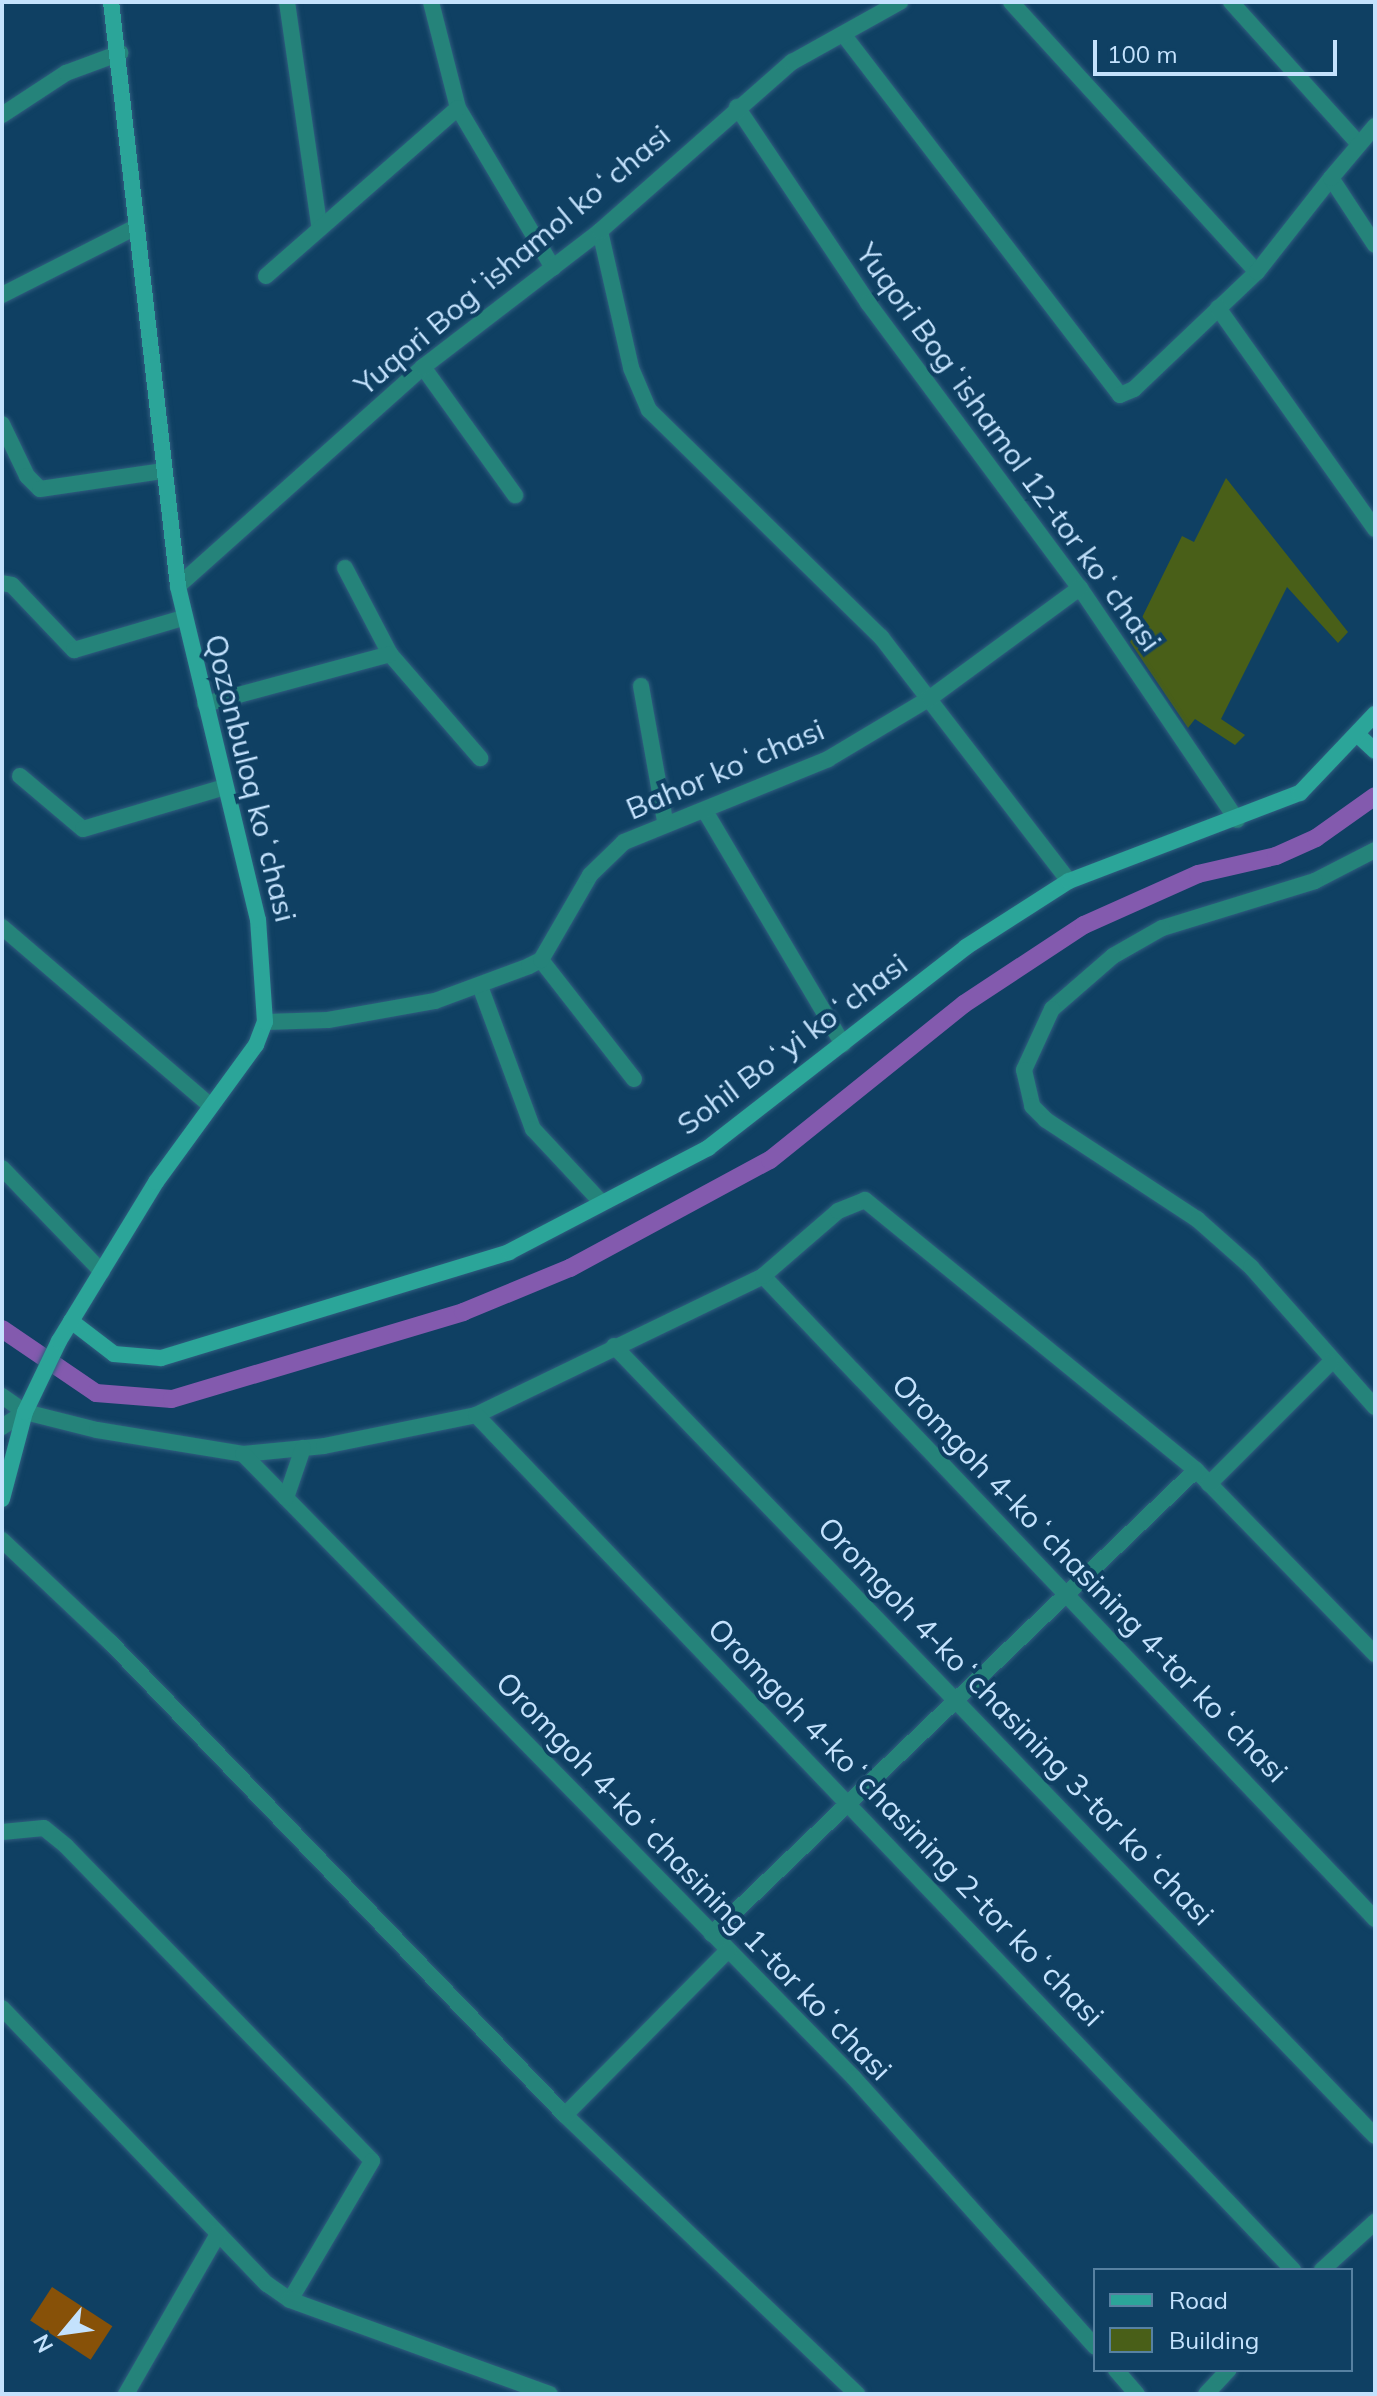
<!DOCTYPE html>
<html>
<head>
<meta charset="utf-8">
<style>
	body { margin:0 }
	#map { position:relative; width:1377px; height:2396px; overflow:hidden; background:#0f4063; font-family:Mulish,sans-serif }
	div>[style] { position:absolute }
	.green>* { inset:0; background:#875108; transform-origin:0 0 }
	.canal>* { height:18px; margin:-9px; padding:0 9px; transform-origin:9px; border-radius:9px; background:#835aae }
	.building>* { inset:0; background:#495f18 }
	.roads { filter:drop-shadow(0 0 2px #305d7f) drop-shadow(0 0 2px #305d7f) }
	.street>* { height:16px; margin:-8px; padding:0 8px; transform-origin:8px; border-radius:8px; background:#25837a }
	.secondary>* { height:16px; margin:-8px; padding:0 8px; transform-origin:8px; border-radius:8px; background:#2ba599 }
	span { translate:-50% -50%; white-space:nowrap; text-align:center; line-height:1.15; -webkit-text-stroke:8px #0f4063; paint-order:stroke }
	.street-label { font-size:30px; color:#c4e2fd }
	.frame { position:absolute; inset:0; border:4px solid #c4e2fd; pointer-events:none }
	.legend { position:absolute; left:1093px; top:2268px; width:260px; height:104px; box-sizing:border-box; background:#0f4063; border:2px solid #5781a1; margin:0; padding:10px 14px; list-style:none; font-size:24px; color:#c4e2fd }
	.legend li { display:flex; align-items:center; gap:16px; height:40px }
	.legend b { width:40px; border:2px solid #5781a1 }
	.north { position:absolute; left:24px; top:2292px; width:80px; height:80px; -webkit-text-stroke:6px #0f4063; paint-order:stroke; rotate:241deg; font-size:22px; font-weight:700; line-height:32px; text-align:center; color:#c4e2fd }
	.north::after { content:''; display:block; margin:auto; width:28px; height:36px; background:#c4e2fd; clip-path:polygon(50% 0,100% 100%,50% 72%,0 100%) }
	.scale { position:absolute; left:1093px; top:40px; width:244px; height:36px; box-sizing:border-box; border:4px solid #c4e2fd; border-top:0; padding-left:10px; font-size:24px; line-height:28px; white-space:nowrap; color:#c4e2fd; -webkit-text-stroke:6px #0f4063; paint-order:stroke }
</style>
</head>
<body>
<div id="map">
	<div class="green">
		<i style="left:52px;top:2287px;width:72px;height:40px;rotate:33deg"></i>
	</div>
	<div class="canal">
		<i style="left:2px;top:1329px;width:114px;rotate:34.2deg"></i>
		<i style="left:96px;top:1393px;width:76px;rotate:4.5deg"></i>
		<i style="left:172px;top:1399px;width:304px;rotate:-16.6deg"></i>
		<i style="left:463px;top:1312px;width:116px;rotate:-22.4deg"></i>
		<i style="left:570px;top:1268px;width:227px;rotate:-28.4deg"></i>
		<i style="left:770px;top:1160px;width:249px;rotate:-38.8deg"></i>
		<i style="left:964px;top:1004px;width:144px;rotate:-33.4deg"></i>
		<i style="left:1084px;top:925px;width:125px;rotate:-24.1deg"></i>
		<i style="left:1198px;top:874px;width:80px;rotate:-13deg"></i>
		<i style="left:1276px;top:856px;width:44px;rotate:-24.2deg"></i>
		<i style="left:1316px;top:838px;width:72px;rotate:-35.4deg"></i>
	</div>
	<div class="building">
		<i style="clip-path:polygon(1226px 478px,1348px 632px,1338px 643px,1287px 587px,1221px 719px,1245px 735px,1235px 745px,1195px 719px,1188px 728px,1130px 642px,1182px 536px,1194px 542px)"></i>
	</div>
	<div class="roads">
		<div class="street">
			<i style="left:287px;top:2px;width:225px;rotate:81.8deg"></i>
			<i style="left:431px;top:2px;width:109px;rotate:75.7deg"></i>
			<i style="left:458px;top:108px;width:186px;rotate:59.3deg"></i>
			<i style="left:1011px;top:2px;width:365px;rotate:47.7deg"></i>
			<i style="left:1231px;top:2px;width:188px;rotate:48deg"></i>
			<i style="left:843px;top:34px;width:455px;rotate:52.5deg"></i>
			<i style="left:1120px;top:395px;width:15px;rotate:-23deg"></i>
			<i style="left:1134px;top:389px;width:170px;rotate:-43.6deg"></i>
			<i style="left:1257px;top:272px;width:120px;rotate:-51.8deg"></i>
			<i style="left:1331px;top:178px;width:80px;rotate:56.7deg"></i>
			<i style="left:737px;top:107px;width:236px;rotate:56.2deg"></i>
			<i style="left:868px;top:303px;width:355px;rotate:53.4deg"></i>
			<i style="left:1080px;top:588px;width:280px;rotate:55.9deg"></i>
			<i style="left:2px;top:115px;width:77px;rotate:-33.3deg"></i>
			<i style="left:66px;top:73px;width:58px;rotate:-20.3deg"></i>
			<i style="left:1331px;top:178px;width:68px;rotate:-49.8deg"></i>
			<i style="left:600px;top:231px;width:140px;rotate:77.2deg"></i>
			<i style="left:631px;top:368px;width:46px;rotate:66.8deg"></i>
			<i style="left:649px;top:410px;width:325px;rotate:44.4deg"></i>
			<i style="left:881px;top:637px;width:308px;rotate:52.4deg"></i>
			<i style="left:266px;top:276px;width:255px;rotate:-41.2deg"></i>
			<i style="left:2px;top:295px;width:148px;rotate:-26.9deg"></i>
			<i style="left:1218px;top:308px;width:271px;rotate:54.6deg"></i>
			<i style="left:423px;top:367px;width:158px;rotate:54.3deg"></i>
			<i style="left:2px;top:424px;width:58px;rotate:64.3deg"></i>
			<i style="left:27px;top:476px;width:18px;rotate:45deg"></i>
			<i style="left:40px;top:489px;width:125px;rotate:-8.3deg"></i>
			<i style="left:345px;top:568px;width:97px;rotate:62.4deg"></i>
			<i style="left:390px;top:654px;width:138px;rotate:49.1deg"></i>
			<i style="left:2px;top:583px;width:10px;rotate:11deg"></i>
			<i style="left:12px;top:585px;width:90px;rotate:46.4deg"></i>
			<i style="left:74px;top:650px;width:114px;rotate:-16.4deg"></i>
			<i style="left:178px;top:586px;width:329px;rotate:-41.8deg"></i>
			<i style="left:423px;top:367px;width:223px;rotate:-37.5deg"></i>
			<i style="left:600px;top:231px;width:256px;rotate:-41.4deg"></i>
			<i style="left:792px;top:62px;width:124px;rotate:-29.1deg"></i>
			<i style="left:641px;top:686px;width:137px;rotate:79.9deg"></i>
			<i style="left:205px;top:704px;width:192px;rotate:-15.1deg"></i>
			<i style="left:20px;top:776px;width:82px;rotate:40.1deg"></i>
			<i style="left:83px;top:829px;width:148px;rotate:-16.5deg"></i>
			<i style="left:705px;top:811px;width:271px;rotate:59.4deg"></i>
			<i style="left:1375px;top:850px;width:68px;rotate:152.7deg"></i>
			<i style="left:1315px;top:881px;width:160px;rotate:162.9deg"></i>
			<i style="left:1162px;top:928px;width:56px;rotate:150.3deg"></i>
			<i style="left:1113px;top:956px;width:81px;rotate:139deg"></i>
			<i style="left:1052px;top:1009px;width:67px;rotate:114.7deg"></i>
			<i style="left:1024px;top:1070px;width:37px;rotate:77deg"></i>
			<i style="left:1032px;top:1106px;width:20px;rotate:45deg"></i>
			<i style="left:1046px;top:1120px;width:181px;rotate:33.3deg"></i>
			<i style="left:1197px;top:1219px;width:72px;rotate:41.6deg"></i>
			<i style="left:1251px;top:1267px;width:187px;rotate:48.5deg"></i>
			<i style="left:2px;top:927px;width:274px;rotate:40.6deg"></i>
			<i style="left:541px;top:960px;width:151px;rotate:52deg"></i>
			<i style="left:480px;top:986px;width:153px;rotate:69.7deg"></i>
			<i style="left:533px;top:1129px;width:101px;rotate:47deg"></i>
			<i style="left:265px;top:1022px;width:63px;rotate:-1.8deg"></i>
			<i style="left:328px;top:1020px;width:109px;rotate:-10.1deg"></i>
			<i style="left:435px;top:1001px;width:100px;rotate:-20.4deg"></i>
			<i style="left:529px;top:966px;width:13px;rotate:-27deg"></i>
			<i style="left:541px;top:960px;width:98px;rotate:-60deg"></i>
			<i style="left:590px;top:875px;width:47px;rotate:-44.1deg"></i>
			<i style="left:624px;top:842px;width:220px;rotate:-22.1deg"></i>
			<i style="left:828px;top:759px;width:119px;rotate:-30.9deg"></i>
			<i style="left:930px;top:698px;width:186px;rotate:-36.3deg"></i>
			<i style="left:2px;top:1168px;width:144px;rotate:46.1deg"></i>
			<i style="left:763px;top:1276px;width:888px;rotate:46.41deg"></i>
			<i style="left:614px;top:1346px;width:1097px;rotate:46.07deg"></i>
			<i style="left:2px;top:1396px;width:28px;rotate:35deg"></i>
			<i style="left:25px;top:1412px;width:74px;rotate:14deg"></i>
			<i style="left:97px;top:1430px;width:148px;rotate:9.3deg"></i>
			<i style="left:243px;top:1454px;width:81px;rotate:-5.6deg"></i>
			<i style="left:324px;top:1446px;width:155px;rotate:-11.5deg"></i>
			<i style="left:476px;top:1415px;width:319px;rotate:-25.8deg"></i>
			<i style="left:763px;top:1276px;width:99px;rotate:-40.9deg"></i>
			<i style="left:838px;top:1211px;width:29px;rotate:-22deg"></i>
			<i style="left:865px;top:1200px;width:427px;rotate:39.2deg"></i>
			<i style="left:1196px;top:1470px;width:257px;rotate:45.8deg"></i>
			<i style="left:476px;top:1415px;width:1183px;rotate:46.3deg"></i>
			<i style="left:2px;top:1427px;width:27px;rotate:-33deg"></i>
			<i style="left:243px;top:1454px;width:873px;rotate:45.6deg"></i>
			<i style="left:854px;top:2078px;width:361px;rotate:48.1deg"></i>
			<i style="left:1209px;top:1484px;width:171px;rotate:-45deg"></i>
			<i style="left:286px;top:1498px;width:53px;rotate:-71.2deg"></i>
			<i style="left:2px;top:1540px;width:149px;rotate:43.4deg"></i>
			<i style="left:110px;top:1642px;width:656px;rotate:46.11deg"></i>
			<i style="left:565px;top:2115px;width:404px;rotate:43.7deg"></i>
			<i style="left:2px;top:1832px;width:42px;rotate:-5.4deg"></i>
			<i style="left:44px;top:1828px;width:28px;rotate:39deg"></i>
			<i style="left:66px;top:1846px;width:439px;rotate:45.8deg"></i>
			<i style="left:372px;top:2161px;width:161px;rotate:120.5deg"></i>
			<i style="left:712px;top:1934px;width:670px;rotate:-43.79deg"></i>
			<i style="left:2px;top:2008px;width:383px;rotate:46.2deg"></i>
			<i style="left:267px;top:2284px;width:28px;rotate:35deg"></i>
			<i style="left:290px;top:2300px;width:276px;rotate:19.9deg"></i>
			<i style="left:565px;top:2115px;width:232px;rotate:-45.3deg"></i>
			<i style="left:1322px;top:2270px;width:72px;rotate:-42.2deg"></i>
			<i style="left:1116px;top:2370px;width:32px;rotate:49deg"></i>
			<i style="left:126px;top:2394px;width:185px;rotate:-60.1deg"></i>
			<i style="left:1206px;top:2394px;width:33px;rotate:-47deg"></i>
		</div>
		<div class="secondary">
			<i style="left:1358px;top:735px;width:23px;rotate:43deg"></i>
			<i style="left:71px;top:1321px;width:54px;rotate:37.5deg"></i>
			<i style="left:114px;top:1354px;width:47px;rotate:4.9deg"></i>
			<i style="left:161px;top:1358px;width:364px;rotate:-16.9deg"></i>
			<i style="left:509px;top:1252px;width:225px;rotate:-27.6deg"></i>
			<i style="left:708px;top:1148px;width:327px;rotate:-37.9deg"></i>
			<i style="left:966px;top:947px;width:122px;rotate:-32.7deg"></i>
			<i style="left:1069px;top:881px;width:247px;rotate:-20.9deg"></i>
			<i style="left:1300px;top:793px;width:109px;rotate:-46.5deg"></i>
			<i style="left:2px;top:1499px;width:90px;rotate:-75.2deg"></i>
			<i style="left:25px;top:1412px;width:79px;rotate:-64.4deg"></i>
			<i style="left:59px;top:1341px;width:186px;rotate:-58.6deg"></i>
			<i style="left:156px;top:1182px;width:170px;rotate:-53.9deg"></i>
			<i style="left:256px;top:1045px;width:25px;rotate:-69deg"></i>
			<i style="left:265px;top:1022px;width:102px;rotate:-93.9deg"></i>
			<i style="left:258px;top:920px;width:343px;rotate:-103.5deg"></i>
			<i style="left:178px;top:586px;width:588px;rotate:-96.54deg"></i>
		</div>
	</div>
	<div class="street-label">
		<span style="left:512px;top:260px;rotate:-40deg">Yuqori Bogʻishamol koʻchasi</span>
		<span style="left:1009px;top:447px;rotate:54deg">Yuqori Bogʻishamol 12-tor koʻchasi</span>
		<span style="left:725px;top:769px;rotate:-23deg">Bahor koʻchasi</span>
		<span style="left:251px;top:778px;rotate:76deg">Qozonbuloq koʻchasi</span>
		<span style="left:792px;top:1044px;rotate:-37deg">Sohil Boʻyi koʻchasi</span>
		<span style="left:1090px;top:1578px;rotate:46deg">Oromgoh 4-koʻchasining 4-tor koʻchasi</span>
		<span style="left:1016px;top:1721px;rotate:46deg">Oromgoh 4-koʻchasining 3-tor koʻchasi</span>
		<span style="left:906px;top:1822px;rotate:46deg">Oromgoh 4-koʻchasining 2-tor koʻchasi</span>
		<span style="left:694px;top:1876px;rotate:46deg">Oromgoh 4-koʻchasining 1-tor koʻchasi</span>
	</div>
	<div class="frame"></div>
	<ul class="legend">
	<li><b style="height:10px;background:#2ba599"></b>Road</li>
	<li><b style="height:22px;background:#495f18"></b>Building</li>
	</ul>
	<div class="north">N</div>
	<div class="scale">100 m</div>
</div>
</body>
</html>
